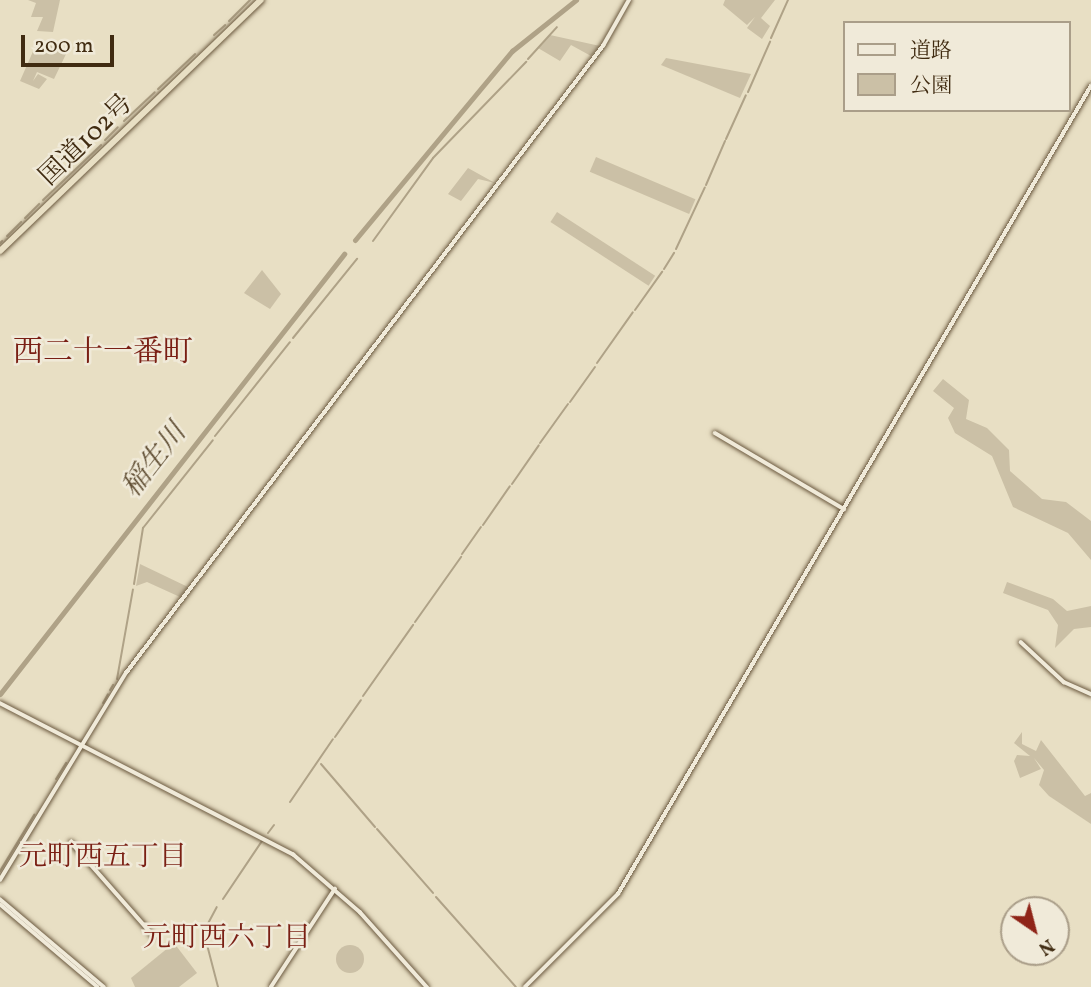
<!DOCTYPE html>
<html>
<head>
<meta charset="utf-8">
<style>
	body { margin:0 }
	#map { position:relative; width:1091px; height:987px; overflow:hidden; background:#e8dfc4; font-family:Vollkorn,"Noto Serif JP",serif }
	div>[style] { position:absolute }
	.green>* { inset:0; background:#cbc0a6; transform-origin:0 0 }
	.round { border-radius:50% }
	.stream>* { height:2px; margin:-1px; padding:0 1px; transform-origin:1px; border-radius:1px; background:#afa287 }
	.river>* { height:5px; margin:-2.5px; padding:0 2.5px; transform-origin:2.5px; border-radius:2.5px; background:#afa287 }
	.roads { filter:drop-shadow(0 0 2px #6a583e) drop-shadow(0 0 2px #6a583e) }
	.tertiary>* { height:3.5px; margin:-1.75px; padding:0 1.75px; transform-origin:1.75px; border-radius:1.75px; background:#f0ead9 }
	.trunk>* { height:6px; margin:-3px; padding:0 3px; transform-origin:3px; border-radius:3px; background:#e8dfc4 }
	span { translate:-50% -50%; white-space:nowrap; text-align:center; line-height:1.15; -webkit-text-stroke:5px #f0ead9; paint-order:stroke }
	.street-label { font-size:26px; color:#402b11 }
	.water-label { font-size:28px; color:#614f34; font-style:italic }
	.neighbourhood-label { font-size:28px; color:#7a1f14 }
	.quarter-label { font-size:30px; color:#7a1f14 }
	.legend { position:absolute; left:843px; top:21px; width:228px; height:91px; box-sizing:border-box; background:#f0ead9; border:2px solid #aa9e89; margin:0; padding:9px 12px; list-style:none; font-size:21px; color:#402b11 }
	.legend li { display:flex; align-items:center; gap:14px; height:35px }
	.legend b { width:35px; border:2px solid #aa9e89 }
	.north { position:absolute; left:1000px; top:896px; width:70px; height:70px; box-sizing:border-box; background:#f0ead9; border:2px solid #aa9e89; border-radius:50%; rotate:145deg; font-size:19px; font-weight:700; line-height:28px; text-align:center; color:#402b11 }
	.north::after { content:''; display:block; margin:auto; width:24px; height:32px; background:#8f2418; clip-path:polygon(50% 0,100% 100%,50% 72%,0 100%) }
	.scale { position:absolute; left:21px; top:35px; width:93px; height:32px; box-sizing:border-box; border:4px solid #402b11; border-top:0; padding-left:9px; font-size:21px; line-height:24px; white-space:nowrap; color:#402b11; -webkit-text-stroke:5px #f0ead9; paint-order:stroke }
</style>
</head>
<body>
<div id="map">
	<div class="green">
		<i style="clip-path:polygon(28px 0,60px 0,53px 32px,37px 31px,43px 17px,31px 17px,36px 3px)"></i>
		<i style="clip-path:polygon(725px 0,775px 0,761px 18px,770px 26px,762px 39px,747px 28px,755px 17px,747px 25px,723px 5px)"></i>
		<i style="clip-path:polygon(550px 35px,600px 46px,591px 56px,571px 45px,560px 61px,538px 48px)"></i>
		<i style="clip-path:polygon(38px 40px,67px 52px,54px 79px,37px 72px,33px 81px,38px 74px,47px 79px,39px 89px,20px 81px)"></i>
		<i style="clip-path:polygon(666px 58px,751px 74px,740px 98px,661px 65px)"></i>
		<i style="left:596px;top:157px;width:108px;height:16px;rotate:23deg"></i>
		<i style="clip-path:polygon(468px 168px,495px 183px,478px 179px,461px 201px,448px 194px)"></i>
		<i style="left:557px;top:212px;width:117px;height:12px;rotate:33deg"></i>
		<i style="clip-path:polygon(262px 270px,281px 294px,270px 309px,244px 293px)"></i>
		<i style="clip-path:polygon(943px 379px,969px 400px,966px 419px,987px 428px,1009px 450px,1010px 471px,1042px 499px,1066px 502px,1091px 521px,1091px 560px,1068px 533px,1013px 507px,992px 456px,955px 433px,948px 418px,954px 408px,933px 391px)"></i>
		<i style="clip-path:polygon(140px 564px,188px 587px,180px 597px,147px 582px,136px 586px)"></i>
		<i style="clip-path:polygon(1007px 582px,1053px 599px,1067px 611px,1091px 606px,1091px 627px,1074px 629px,1055px 648px,1058px 625px,1048px 610px,1003px 593px)"></i>
		<i style="clip-path:polygon(1022px 732px,1022px 744px,1036px 751px,1041px 740px,1085px 796px,1091px 793px,1091px 824px,1049px 796px,1039px 785px,1044px 770px,1034px 758px,1041px 769px,1020px 778px,1014px 761px,1017px 755px,1030px 756px,1014px 743px)"></i>
		<i style="clip-path:polygon(174px 943px,197px 973px,179px 987px,135px 987px,131px 978px)"></i>
		<i class="round" style="left:336px;top:945px;width:28px;height:28px"></i>
	</div>
	<div class="stream">
		<i style="left:229px;top:21px;width:30px;rotate:-45deg"></i>
		<i style="left:214px;top:35px;width:15px;rotate:-42deg"></i>
		<i style="left:771px;top:38px;width:42px;rotate:-65.9deg"></i>
		<i style="left:528px;top:59px;width:43px;rotate:-47.8deg"></i>
		<i style="left:158px;top:89px;width:51px;rotate:-43.4deg"></i>
		<i style="left:748px;top:92px;width:55px;rotate:-66.3deg"></i>
		<i style="left:124px;top:121px;width:42px;rotate:-43.1deg"></i>
		<i style="left:726px;top:139px;width:48px;rotate:-65.6deg"></i>
		<i style="left:105px;top:140px;width:18px;rotate:-45deg"></i>
		<i style="left:706px;top:185px;width:48px;rotate:-66.6deg"></i>
		<i style="left:43px;top:200px;width:80px;rotate:-43.5deg"></i>
		<i style="left:25px;top:218px;width:20px;rotate:-45deg"></i>
		<i style="left:7px;top:236px;width:20px;rotate:-45deg"></i>
		<i style="left:373px;top:241px;width:102px;rotate:-54.1deg"></i>
		<i style="left:433px;top:158px;width:134px;rotate:-45.9deg"></i>
		<i style="left:0;top:243px;width:3px;rotate:-45deg"></i>
		<i style="left:676px;top:249px;width:68px;rotate:-64.9deg"></i>
		<i style="left:664px;top:269px;width:19px;rotate:-58deg"></i>
		<i style="left:635px;top:310px;width:47px;rotate:-54.6deg"></i>
		<i style="left:293px;top:338px;width:102px;rotate:-51deg"></i>
		<i style="left:597px;top:363px;width:62px;rotate:-54.8deg"></i>
		<i style="left:570px;top:402px;width:43px;rotate:-54.5deg"></i>
		<i style="left:215px;top:436px;width:120px;rotate:-51.4deg"></i>
		<i style="left:540px;top:443px;width:48px;rotate:-54.3deg"></i>
		<i style="left:512px;top:484px;width:47px;rotate:-55.3deg"></i>
		<i style="left:483px;top:525px;width:47px;rotate:-55.3deg"></i>
		<i style="left:462px;top:554px;width:33px;rotate:-55deg"></i>
		<i style="left:134px;top:584px;width:57px;rotate:-80.9deg"></i>
		<i style="left:143px;top:528px;width:112px;rotate:-51.5deg"></i>
		<i style="left:415px;top:622px;width:80px;rotate:-54.7deg"></i>
		<i style="left:117px;top:679px;width:91px;rotate:-79.9deg"></i>
		<i style="left:110px;top:690px;width:6px;rotate:-59deg"></i>
		<i style="left:363px;top:696px;width:87px;rotate:-54.8deg"></i>
		<i style="left:103px;top:703px;width:10px;rotate:-61deg"></i>
		<i style="left:335px;top:737px;width:45px;rotate:-54.9deg"></i>
		<i style="left:321px;top:764px;width:83px;rotate:49.4deg"></i>
		<i style="left:56px;top:779px;width:19px;rotate:-58deg"></i>
		<i style="left:290px;top:802px;width:76px;rotate:-55.7deg"></i>
		<i style="left:377px;top:829px;width:85px;rotate:48.8deg"></i>
		<i style="left:268px;top:833px;width:10px;rotate:-53deg"></i>
		<i style="left:0;top:871px;width:66px;rotate:-58.7deg"></i>
		<i style="left:436px;top:897px;width:120px;rotate:48.4deg"></i>
		<i style="left:223px;top:899px;width:70px;rotate:-56.1deg"></i>
		<i style="left:204px;top:931px;width:27px;rotate:-62deg"></i>
		<i style="left:205px;top:937px;width:52px;rotate:75.4deg"></i>
	</div>
	<div class="river">
		<i style="left:355px;top:240px;width:246px;rotate:-50.3deg"></i>
		<i style="left:512px;top:51px;width:82px;rotate:-38.6deg"></i>
		<i style="left:0;top:694px;width:559px;rotate:-51.98deg"></i>
	</div>
	<div class="roads">
		<div class="tertiary">
			<i style="left:715px;top:433px;width:150px;rotate:30.5deg"></i>
			<i style="left:1021px;top:642px;width:59px;rotate:42.9deg"></i>
			<i style="left:1064px;top:682px;width:30px;rotate:24deg"></i>
			<i style="left:0;top:703px;width:330px;rotate:27.3deg"></i>
			<i style="left:293px;top:854px;width:89px;rotate:40.9deg"></i>
			<i style="left:360px;top:912px;width:101px;rotate:48.2deg"></i>
			<i style="left:71px;top:842px;width:125px;rotate:48.6deg"></i>
			<i style="left:0;top:880px;width:242px;rotate:-58.7deg"></i>
			<i style="left:126px;top:673px;width:788px;rotate:-52.74deg"></i>
			<i style="left:603px;top:46px;width:53px;rotate:-60.5deg"></i>
			<i style="left:0;top:899px;width:136px;rotate:40.2deg"></i>
			<i style="left:0;top:904px;width:128px;rotate:40.3deg"></i>
			<i style="left:271px;top:987px;width:117px;rotate:-56.9deg"></i>
			<i style="left:525px;top:987px;width:132px;rotate:-45deg"></i>
			<i style="left:618px;top:894px;width:936px;rotate:-59.66deg"></i>
		</div>
		<div class="trunk">
			<i style="left:0;top:251px;width:362px;rotate:-43.9deg"></i>
		</div>
	</div>
	<div class="street-label">
		<span style="left:87px;top:141px;rotate:-44deg">国道102号</span>
	</div>
	<div class="water-label">
		<span style="left:155px;top:461px;rotate:-52deg">稲生川</span>
	</div>
	<div class="neighbourhood-label">
		<span style="left:103px;top:858px">元町西五丁目</span>
		<span style="left:227px;top:939px">元町西六丁目</span>
	</div>
	<div class="quarter-label">
		<span style="left:103px;top:353px">西二十一番町</span>
	</div>
	<ul class="legend">
	<li><b style="height:9px;background:#f0ead9"></b>道路</li>
	<li><b style="height:19px;background:#cbc0a6"></b>公園</li>
	</ul>
	<div class="north">N</div>
	<div class="scale">200 m</div>
</div>
</body>
</html>
